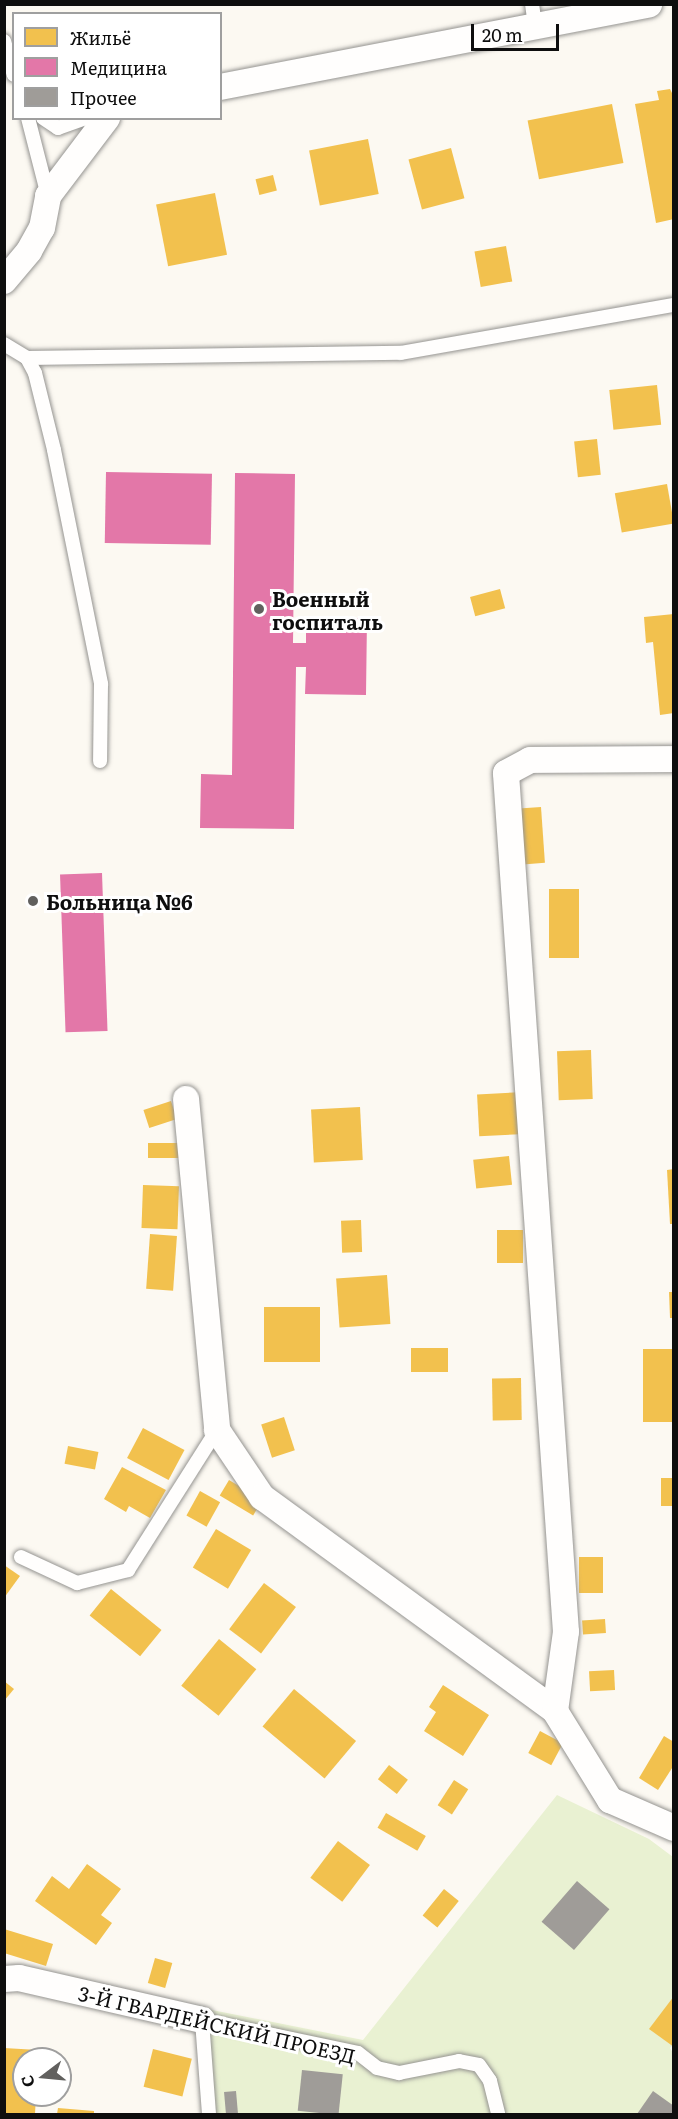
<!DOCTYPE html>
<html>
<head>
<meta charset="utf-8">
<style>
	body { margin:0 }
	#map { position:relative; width:678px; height:2119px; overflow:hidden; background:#fcf9f2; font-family:Literata,serif }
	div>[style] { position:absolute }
	.green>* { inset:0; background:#e9f1d2 }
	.homes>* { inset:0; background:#f2c14e; transform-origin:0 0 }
	.health>* { inset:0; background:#e377a8; transform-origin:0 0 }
	.building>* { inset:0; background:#9f9c98; transform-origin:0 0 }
	.roads { filter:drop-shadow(0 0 2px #959491) drop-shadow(0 0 2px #959491) }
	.service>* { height:14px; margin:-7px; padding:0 7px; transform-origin:7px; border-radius:7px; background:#fffefd }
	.minor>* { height:26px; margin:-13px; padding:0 13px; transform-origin:13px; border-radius:13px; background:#fffefd }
	.dots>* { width:16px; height:16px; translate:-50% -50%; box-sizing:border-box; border:3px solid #fff; border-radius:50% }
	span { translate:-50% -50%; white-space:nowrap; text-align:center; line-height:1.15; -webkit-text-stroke:6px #fff; paint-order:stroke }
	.poi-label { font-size:20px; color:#0e0e0e; font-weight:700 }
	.left { translate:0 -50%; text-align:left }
	.street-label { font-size:20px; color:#0e0e0e }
	.frame { position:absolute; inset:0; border:6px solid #0e0e0e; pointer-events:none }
	.legend { position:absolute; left:12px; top:12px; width:210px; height:108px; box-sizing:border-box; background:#fff; border:2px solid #9f9f9f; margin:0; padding:8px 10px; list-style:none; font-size:18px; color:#0e0e0e }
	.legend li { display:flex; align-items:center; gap:12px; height:30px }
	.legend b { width:30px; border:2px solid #9f9f9f }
	.north { position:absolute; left:12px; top:2047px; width:60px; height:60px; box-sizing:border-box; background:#fff; border:2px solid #9f9f9f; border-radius:50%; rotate:254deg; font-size:16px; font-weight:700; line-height:24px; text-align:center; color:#0e0e0e }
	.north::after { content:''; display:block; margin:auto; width:21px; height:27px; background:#61605e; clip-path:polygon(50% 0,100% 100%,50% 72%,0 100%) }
	.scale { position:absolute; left:471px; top:24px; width:88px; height:27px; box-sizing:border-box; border:3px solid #0e0e0e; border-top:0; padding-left:8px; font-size:18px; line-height:21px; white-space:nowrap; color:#0e0e0e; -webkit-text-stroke:4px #fff; paint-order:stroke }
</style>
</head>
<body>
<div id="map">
	<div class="green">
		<i style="clip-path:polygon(557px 1795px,649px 1839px,673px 1857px,674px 2044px,670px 2048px,673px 2053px,673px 2114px,204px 2114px,202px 2008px,363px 2040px)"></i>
	</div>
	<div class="homes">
		<i style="clip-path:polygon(670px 89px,674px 97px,674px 219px,656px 223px,635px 104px,659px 100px,657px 91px)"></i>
		<i style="left:612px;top:104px;width:60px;height:86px;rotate:79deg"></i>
		<i style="left:368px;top:139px;width:56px;height:60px;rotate:79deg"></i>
		<i style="left:451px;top:148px;width:52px;height:44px;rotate:75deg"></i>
		<i style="left:273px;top:175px;width:16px;height:18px;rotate:76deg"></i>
		<i style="left:215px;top:193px;width:63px;height:60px;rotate:79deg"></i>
		<i style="left:506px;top:246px;width:36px;height:32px;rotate:80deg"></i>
		<i style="left:657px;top:385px;width:40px;height:48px;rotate:84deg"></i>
		<i style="left:597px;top:439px;width:36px;height:23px;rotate:84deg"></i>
		<i style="left:667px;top:484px;width:40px;height:53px;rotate:80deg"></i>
		<i style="left:500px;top:589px;width:20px;height:31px;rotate:75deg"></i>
		<i style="clip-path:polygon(674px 614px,674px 713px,660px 715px,653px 642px,646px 643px,644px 617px)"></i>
		<i style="left:541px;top:807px;width:56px;height:22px;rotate:86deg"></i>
		<i style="left:549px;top:889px;width:30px;height:69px"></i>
		<i style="left:591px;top:1050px;width:49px;height:34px;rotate:88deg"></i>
		<i style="left:523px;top:1092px;width:42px;height:46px;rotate:87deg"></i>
		<i style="left:171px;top:1101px;width:19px;height:29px;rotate:72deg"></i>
		<i style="left:360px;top:1107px;width:53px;height:49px;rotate:87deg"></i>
		<i style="left:148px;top:1143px;width:34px;height:15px"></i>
		<i style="left:509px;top:1156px;width:29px;height:36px;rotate:84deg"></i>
		<i style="clip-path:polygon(674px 1169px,674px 1224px,670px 1224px,667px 1170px)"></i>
		<i style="left:143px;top:1185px;width:36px;height:43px;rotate:2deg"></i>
		<i style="left:361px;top:1220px;width:32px;height:20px;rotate:88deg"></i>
		<i style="left:497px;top:1230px;width:26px;height:33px"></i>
		<i style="left:150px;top:1234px;width:27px;height:55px;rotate:4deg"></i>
		<i style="left:387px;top:1275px;width:49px;height:51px;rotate:86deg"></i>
		<i style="clip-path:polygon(669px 1292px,674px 1292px,674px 1318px,670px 1318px)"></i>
		<i style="left:264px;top:1307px;width:56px;height:55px"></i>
		<i style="left:411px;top:1348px;width:37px;height:24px"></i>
		<i style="left:643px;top:1349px;width:31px;height:73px"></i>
		<i style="left:521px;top:1378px;width:42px;height:29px;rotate:89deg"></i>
		<i style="left:284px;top:1417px;width:35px;height:24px;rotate:72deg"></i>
		<i style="left:143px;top:1428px;width:47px;height:34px;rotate:28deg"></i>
		<i style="left:68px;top:1446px;width:31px;height:18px;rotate:11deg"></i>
		<i style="clip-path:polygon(122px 1467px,166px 1490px,150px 1518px,129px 1506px,126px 1512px,104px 1499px)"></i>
		<i style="left:661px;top:1478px;width:13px;height:28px"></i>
		<i style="left:229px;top:1480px;width:39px;height:18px;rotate:31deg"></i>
		<i style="left:200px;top:1491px;width:23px;height:28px;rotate:29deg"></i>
		<i style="left:216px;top:1529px;width:41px;height:45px;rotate:31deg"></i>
		<i style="left:579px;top:1557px;width:24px;height:36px"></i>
		<i style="clip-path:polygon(4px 1565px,20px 1576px,4px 1598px)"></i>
		<i style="left:264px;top:1583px;width:40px;height:58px;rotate:37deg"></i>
		<i style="left:111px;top:1589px;width:65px;height:34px;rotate:39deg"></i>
		<i style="left:605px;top:1619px;width:14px;height:23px;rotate:86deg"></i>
		<i style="left:219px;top:1639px;width:48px;height:60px;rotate:39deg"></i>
		<i style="left:614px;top:1670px;width:20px;height:25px;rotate:87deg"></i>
		<i style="clip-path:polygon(4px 1681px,14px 1689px,4px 1701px)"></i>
		<i style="clip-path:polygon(443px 1685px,489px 1715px,463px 1756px,424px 1731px,436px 1712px,429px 1707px)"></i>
		<i style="left:294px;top:1689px;width:81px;height:49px;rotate:40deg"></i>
		<i style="left:540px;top:1731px;width:26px;height:25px;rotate:28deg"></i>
		<i style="clip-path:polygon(664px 1736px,674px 1742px,674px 1765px,658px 1790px,639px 1778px)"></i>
		<i style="left:389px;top:1765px;width:24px;height:18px;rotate:38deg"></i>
		<i style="left:454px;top:1780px;width:17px;height:30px;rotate:33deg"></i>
		<i style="left:386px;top:1813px;width:46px;height:17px;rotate:30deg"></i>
		<i style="left:338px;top:1841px;width:40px;height:46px;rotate:37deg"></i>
		<i style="clip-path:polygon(87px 1864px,121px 1889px,101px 1915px,112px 1923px,96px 1945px,35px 1901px,52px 1876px,69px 1889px)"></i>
		<i style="left:444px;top:1889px;width:19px;height:34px;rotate:39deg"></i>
		<i style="clip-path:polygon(4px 1929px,53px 1944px,46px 1966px,4px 1953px)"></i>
		<i style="left:155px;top:1958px;width:18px;height:26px;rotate:16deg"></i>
		<i style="clip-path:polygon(674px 1996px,674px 2047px,649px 2029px)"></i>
		<i style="clip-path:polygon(4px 2048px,38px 2050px,38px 2059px,24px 2059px,24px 2095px,36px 2095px,35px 2114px,4px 2114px)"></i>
		<i style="left:153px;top:2049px;width:40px;height:39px;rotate:14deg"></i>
		<i style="clip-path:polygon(58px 2108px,94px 2111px,94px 2114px,57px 2114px)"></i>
	</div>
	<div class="health">
		<i style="left:106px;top:472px;width:106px;height:71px;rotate:1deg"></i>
		<i style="clip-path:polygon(235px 473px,295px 474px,293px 643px,306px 643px,306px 618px,367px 618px,366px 695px,305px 694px,306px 667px,296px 667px,294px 829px,200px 828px,201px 774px,232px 775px)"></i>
		<i style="left:102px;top:873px;width:158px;height:42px;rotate:88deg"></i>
	</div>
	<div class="building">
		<i style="left:577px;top:1881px;width:43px;height:54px;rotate:41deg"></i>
		<i style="left:302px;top:2070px;width:41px;height:41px;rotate:6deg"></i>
		<i style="left:236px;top:2091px;width:23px;height:12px;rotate:85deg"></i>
		<i style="clip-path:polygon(653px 2091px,674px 2106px,674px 2114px,637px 2114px)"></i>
	</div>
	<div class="roads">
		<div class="service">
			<i style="left:532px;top:4px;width:22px;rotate:82deg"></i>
			<i style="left:4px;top:41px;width:35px;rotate:74deg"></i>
			<i style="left:28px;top:118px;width:81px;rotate:75.6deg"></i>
			<i style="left:43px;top:118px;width:18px;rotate:34deg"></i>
			<i style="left:58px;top:128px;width:29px;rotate:-20deg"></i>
			<i style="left:4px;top:344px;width:27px;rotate:31deg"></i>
			<i style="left:27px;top:358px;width:374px;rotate:-0.8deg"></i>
			<i style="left:401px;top:353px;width:277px;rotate:-10deg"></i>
			<i style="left:27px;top:358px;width:17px;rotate:62deg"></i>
			<i style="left:35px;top:373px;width:79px;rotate:76.1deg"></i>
			<i style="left:54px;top:450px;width:239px;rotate:78.6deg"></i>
			<i style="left:101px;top:684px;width:77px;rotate:90.7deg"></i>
			<i style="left:21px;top:1557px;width:62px;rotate:24.9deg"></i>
			<i style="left:77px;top:1583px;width:53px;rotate:-14.3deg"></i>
			<i style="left:128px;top:1570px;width:166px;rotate:-57.6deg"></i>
			<i style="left:209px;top:2114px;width:94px;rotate:-94.3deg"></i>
			<i style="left:202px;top:2020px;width:159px;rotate:11.9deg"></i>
			<i style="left:358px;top:2053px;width:24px;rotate:38deg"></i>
			<i style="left:377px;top:2068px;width:23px;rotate:13deg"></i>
			<i style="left:399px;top:2073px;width:61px;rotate:-11.3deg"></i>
			<i style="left:459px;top:2061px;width:20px;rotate:11deg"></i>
			<i style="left:479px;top:2065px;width:19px;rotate:55deg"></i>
			<i style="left:490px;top:2081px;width:34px;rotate:76deg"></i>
		</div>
		<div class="minor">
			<i style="left:220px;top:87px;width:437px;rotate:-10.9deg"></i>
			<i style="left:4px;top:281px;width:39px;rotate:-50deg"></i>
			<i style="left:29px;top:251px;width:26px;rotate:-61deg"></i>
			<i style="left:42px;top:228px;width:33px;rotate:-79deg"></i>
			<i style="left:48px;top:196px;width:98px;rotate:-52.9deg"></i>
			<i style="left:186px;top:1099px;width:332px;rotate:84.6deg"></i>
			<i style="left:217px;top:1430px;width:81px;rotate:56.1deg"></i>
			<i style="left:262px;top:1497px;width:363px;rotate:36.1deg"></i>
			<i style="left:555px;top:1711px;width:105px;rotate:58.3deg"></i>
			<i style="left:610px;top:1800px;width:70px;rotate:23.6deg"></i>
			<i style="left:555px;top:1711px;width:80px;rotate:-82.1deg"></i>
			<i style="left:566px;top:1632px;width:861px;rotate:-94deg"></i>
			<i style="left:506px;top:773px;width:27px;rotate:-28deg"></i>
			<i style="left:530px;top:760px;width:144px;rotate:-0.4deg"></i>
			<i style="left:4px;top:1979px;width:15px;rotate:-4deg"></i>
			<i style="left:19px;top:1978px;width:188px;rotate:12.9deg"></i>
		</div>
	</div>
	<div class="dots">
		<i style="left:259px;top:609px;background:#61605e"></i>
		<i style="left:33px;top:901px;background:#61605e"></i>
	</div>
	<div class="poi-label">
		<span class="left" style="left:272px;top:610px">Военный<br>госпиталь</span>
		<span class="left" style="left:46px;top:901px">Больница №6</span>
	</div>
	<div class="street-label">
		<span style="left:217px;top:2024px;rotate:13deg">3-Й ГВАРДЕЙСКИЙ ПРОЕЗД</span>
	</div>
	<div class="frame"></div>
	<ul class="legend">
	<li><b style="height:16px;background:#f2c14e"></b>Жильё</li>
	<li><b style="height:16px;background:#e377a8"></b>Медицина</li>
	<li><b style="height:16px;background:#9f9c98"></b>Прочее</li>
	</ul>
	<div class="north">С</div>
	<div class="scale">20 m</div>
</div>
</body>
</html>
